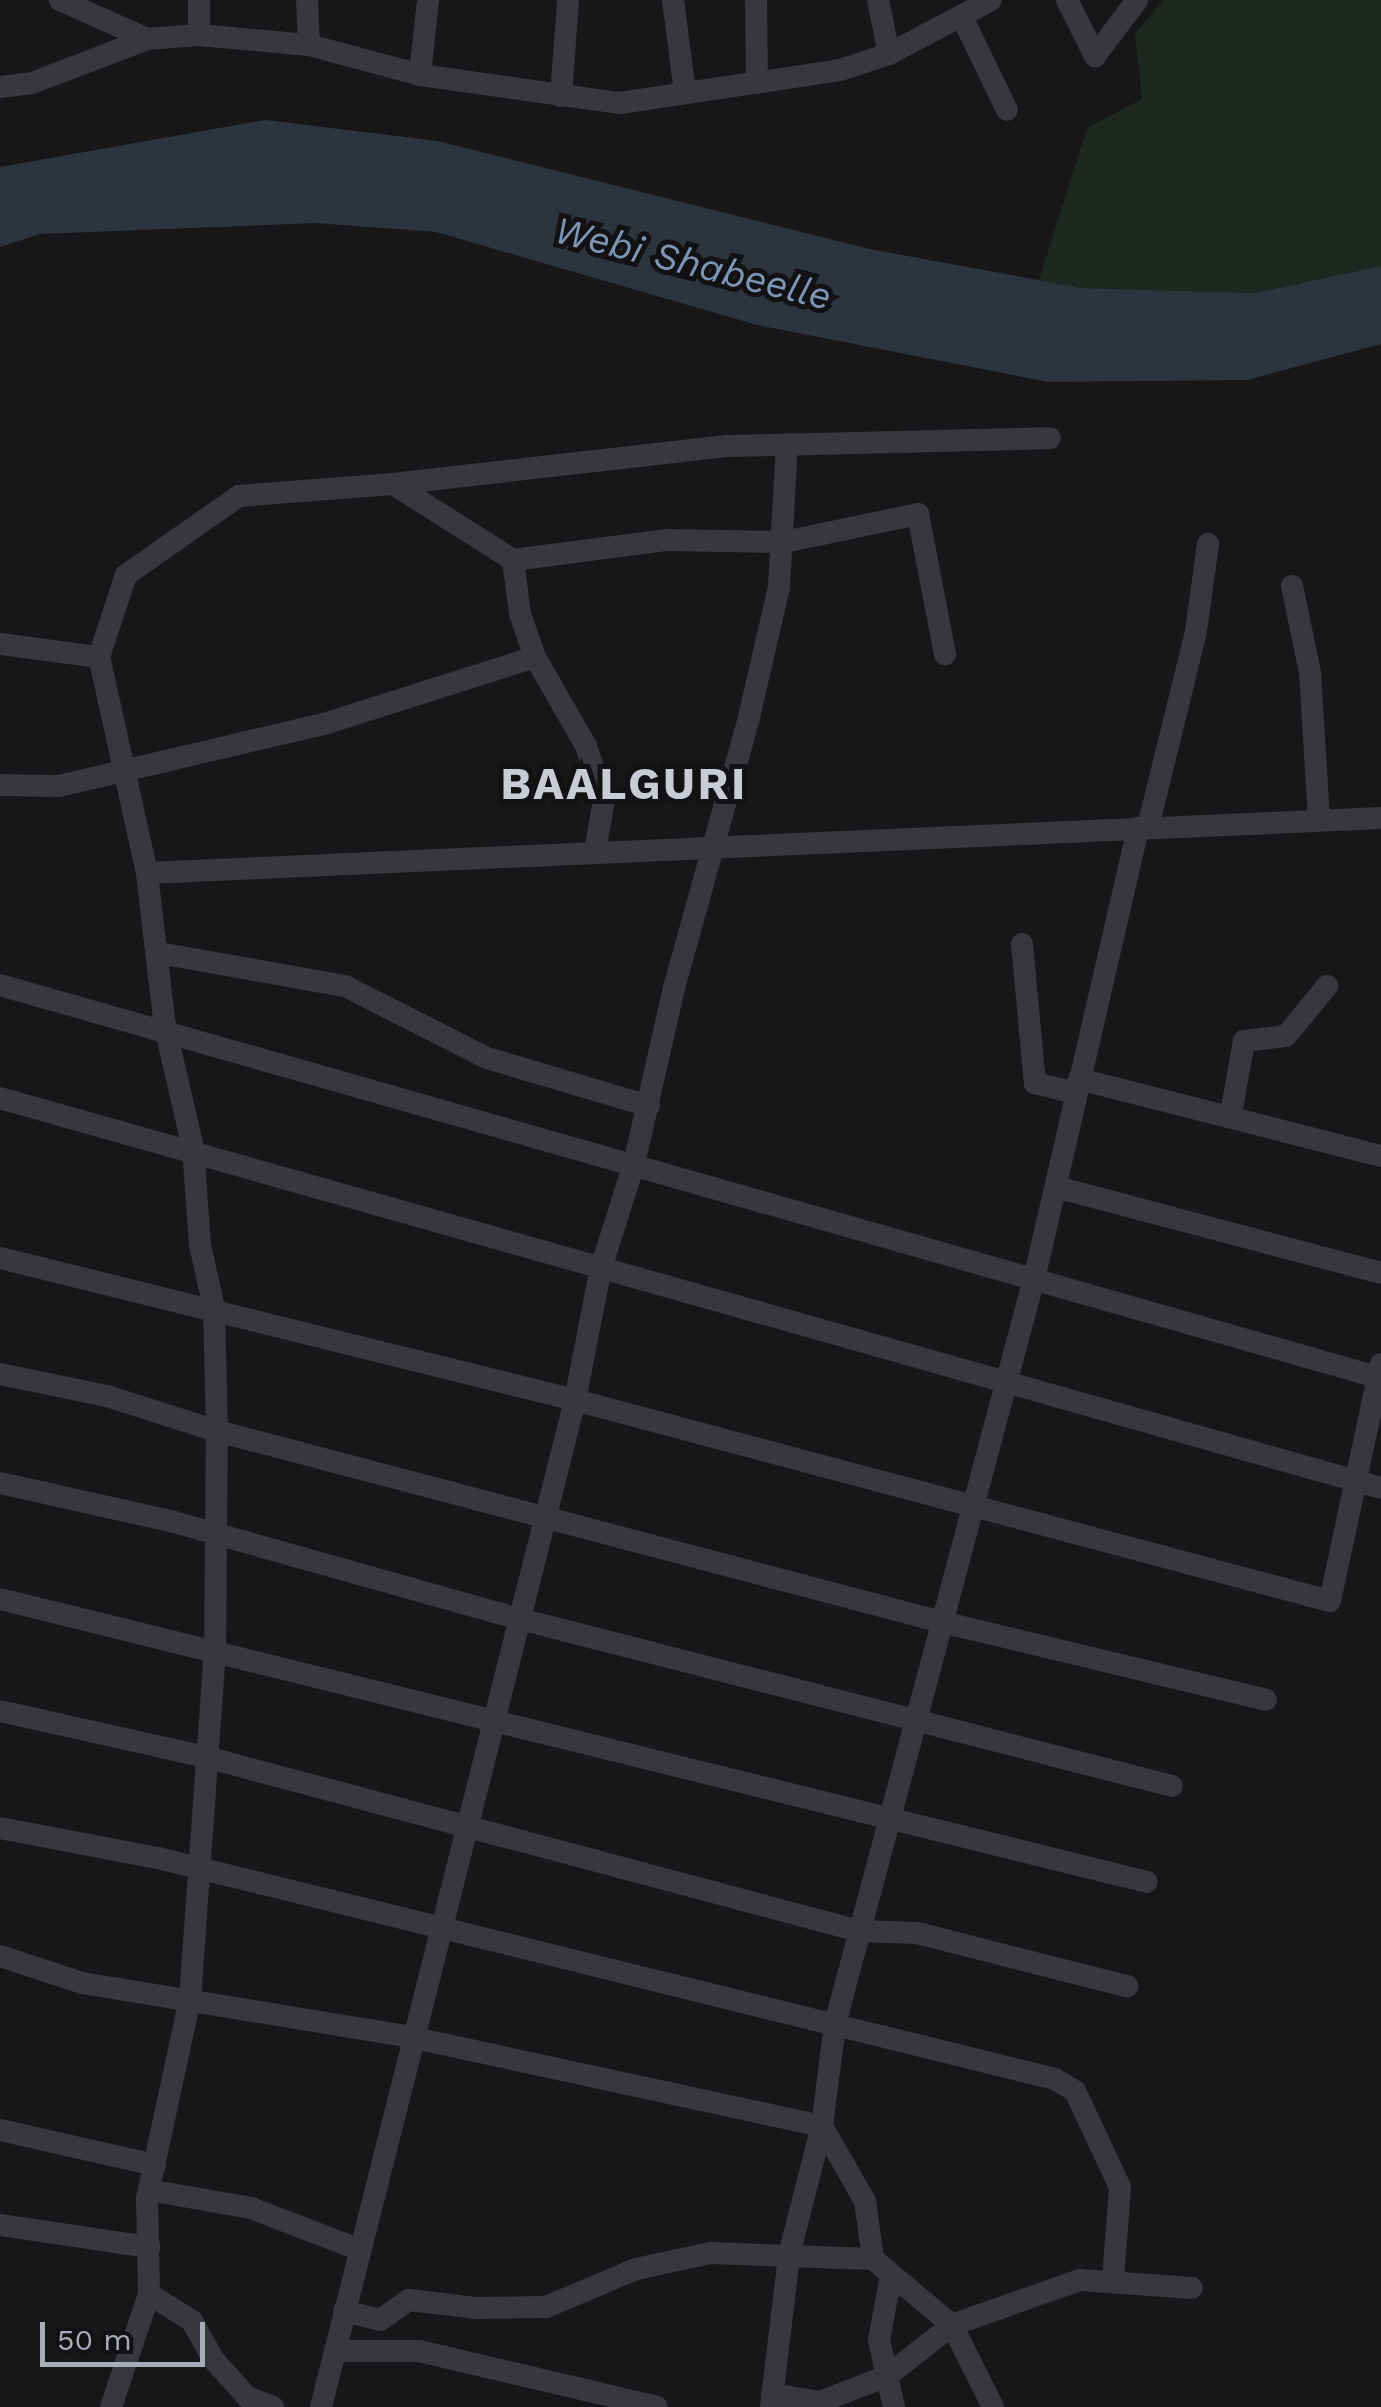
<!DOCTYPE html>
<html>
<head>
<meta charset="utf-8">
<style>
	body { margin:0 }
	#map { position:relative; width:1381px; height:2407px; overflow:hidden; background:#171719; font-family:"Work Sans",sans-serif }
	div>[style] { position:absolute }
	.green>* { inset:0; background:#1e2720 }
	.water>* { inset:0; background:#2c343e }
	.minor>* { height:22px; margin:-11px; padding:0 11px; transform-origin:11px; border-radius:11px; background:#37383e }
	span { translate:-50% -50%; white-space:nowrap; text-align:center; line-height:1.15; -webkit-text-stroke:10px #121214; paint-order:stroke }
	.water-label { font-size:38px; color:#7d96b6; font-style:italic }
	.district-label { font-size:45px; color:#c9cbd5; font-weight:700; letter-spacing:2.5px }
	.scale { position:absolute; left:40px; top:2322px; width:165px; height:45px; box-sizing:border-box; border:5px solid #a8acb9; border-top:0; padding-left:12px; font-size:30px; line-height:35px; white-space:nowrap; color:#a8acb9; -webkit-text-stroke:8px #121214; paint-order:stroke }
</style>
</head>
<body>
<div id="map">
	<div class="green">
		<i style="clip-path:polygon(1164px 0,1381px 0,1381px 266px,1255px 293px,1081px 288px,1039px 280px,1087px 128px,1142px 99px,1135px 33px)"></i>
	</div>
	<div class="water">
		<i style="clip-path:polygon(265px 120px,438px 141px,870px 249px,1081px 288px,1255px 293px,1381px 266px,1381px 344px,1247px 380px,1048px 382px,757px 325px,436px 232px,316px 223px,40px 234px,0 247px,0 167px)"></i>
	</div>
	<div class="minor">
		<i style="left:60px;top:0;width:95px;rotate:24.1deg"></i>
		<i style="left:199px;top:0;width:35px;rotate:90deg"></i>
		<i style="left:307px;top:0;width:45px;rotate:87.5deg"></i>
		<i style="left:673px;top:0;width:94px;rotate:82.6deg"></i>
		<i style="left:756px;top:0;width:83px;rotate:89.3deg"></i>
		<i style="left:878px;top:0;width:55px;rotate:78.5deg"></i>
		<i style="left:1067px;top:0;width:63px;rotate:63.4deg"></i>
		<i style="left:1095px;top:56px;width:70px;rotate:-53.1deg"></i>
		<i style="left:962px;top:17px;width:103px;rotate:64.2deg"></i>
		<i style="left:420px;top:75px;width:75px;rotate:-83.9deg"></i>
		<i style="left:0;top:87px;width:32px;rotate:-7deg"></i>
		<i style="left:32px;top:83px;width:123px;rotate:-20.9deg"></i>
		<i style="left:147px;top:39px;width:52px;rotate:-4.4deg"></i>
		<i style="left:199px;top:35px;width:110px;rotate:5.2deg"></i>
		<i style="left:309px;top:45px;width:115px;rotate:15.1deg"></i>
		<i style="left:420px;top:75px;width:202px;rotate:8deg"></i>
		<i style="left:620px;top:103px;width:222px;rotate:-8.5deg"></i>
		<i style="left:840px;top:70px;width:52px;rotate:-18.1deg"></i>
		<i style="left:889px;top:54px;width:115px;rotate:-27.9deg"></i>
		<i style="left:561px;top:96px;width:96px;rotate:-85.8deg"></i>
		<i style="left:393px;top:484px;width:338px;rotate:-6.5deg"></i>
		<i style="left:729px;top:446px;width:321px;rotate:-1.4deg"></i>
		<i style="left:513px;top:560px;width:54px;rotate:82.6deg"></i>
		<i style="left:520px;top:614px;width:46px;rotate:70.8deg"></i>
		<i style="left:535px;top:657px;width:103px;rotate:60.2deg"></i>
		<i style="left:586px;top:746px;width:57px;rotate:71.6deg"></i>
		<i style="left:604px;top:800px;width:52px;rotate:100deg"></i>
		<i style="left:1292px;top:586px;width:88px;rotate:78.2deg"></i>
		<i style="left:1310px;top:672px;width:149px;rotate:86.5deg"></i>
		<i style="left:0;top:644px;width:100px;rotate:7.5deg"></i>
		<i style="left:0;top:785px;width:59px;rotate:1deg"></i>
		<i style="left:59px;top:786px;width:275px;rotate:-13.2deg"></i>
		<i style="left:327px;top:723px;width:218px;rotate:-17.6deg"></i>
		<i style="left:1148px;top:827px;width:202px;rotate:-76.2deg"></i>
		<i style="left:1196px;top:631px;width:88px;rotate:-82.1deg"></i>
		<i style="left:147px;top:873px;width:1235px;rotate:-2.55deg"></i>
		<i style="left:1022px;top:944px;width:140px;rotate:84.7deg"></i>
		<i style="left:1035px;top:1083px;width:42px;rotate:13.7deg"></i>
		<i style="left:159px;top:953px;width:189px;rotate:10.1deg"></i>
		<i style="left:345px;top:986px;width:159px;rotate:26.9deg"></i>
		<i style="left:487px;top:1058px;width:169px;rotate:16.5deg"></i>
		<i style="left:0;top:985px;width:1436px;rotate:15.89deg"></i>
		<i style="left:1079px;top:1079px;width:312px;rotate:14.3deg"></i>
		<i style="left:0;top:1098px;width:1435px;rotate:15.77deg"></i>
		<i style="left:1231px;top:1114px;width:74px;rotate:-79.9deg"></i>
		<i style="left:1244px;top:1041px;width:42px;rotate:-6.8deg"></i>
		<i style="left:1286px;top:1036px;width:65px;rotate:-50.6deg"></i>
		<i style="left:1056px;top:1187px;width:336px;rotate:14.8deg"></i>
		<i style="left:0;top:1258px;width:592px;rotate:13.87deg"></i>
		<i style="left:575px;top:1400px;width:781px;rotate:14.91deg"></i>
		<i style="left:1330px;top:1601px;width:242px;rotate:-77.9deg"></i>
		<i style="left:0;top:1374px;width:109px;rotate:11.6deg"></i>
		<i style="left:107px;top:1396px;width:115px;rotate:17.7deg"></i>
		<i style="left:217px;top:1431px;width:750px;rotate:14.76deg"></i>
		<i style="left:942px;top:1622px;width:333px;rotate:13.5deg"></i>
		<i style="left:0;top:1483px;width:178px;rotate:12.6deg"></i>
		<i style="left:174px;top:1522px;width:355px;rotate:15.7deg"></i>
		<i style="left:516px;top:1618px;width:677px;rotate:14.36deg"></i>
		<i style="left:0;top:1599px;width:1181px;rotate:13.86deg"></i>
		<i style="left:0;top:1711px;width:211px;rotate:12.6deg"></i>
		<i style="left:206px;top:1757px;width:676px;rotate:14.92deg"></i>
		<i style="left:859px;top:1931px;width:58px;rotate:2deg"></i>
		<i style="left:917px;top:1933px;width:217px;rotate:14.2deg"></i>
		<i style="left:0;top:1828px;width:161px;rotate:10.8deg"></i>
		<i style="left:158px;top:1858px;width:924px;rotate:13.84deg"></i>
		<i style="left:1055px;top:2079px;width:23px;rotate:31deg"></i>
		<i style="left:1075px;top:2091px;width:106px;rotate:64.9deg"></i>
		<i style="left:1120px;top:2187px;width:94px;rotate:94.3deg"></i>
		<i style="left:0;top:1956px;width:86px;rotate:18.2deg"></i>
		<i style="left:82px;top:1983px;width:332px;rotate:9.3deg"></i>
		<i style="left:410px;top:2037px;width:422px;rotate:12.2deg"></i>
		<i style="left:822px;top:2126px;width:86px;rotate:60.2deg"></i>
		<i style="left:865px;top:2201px;width:59px;rotate:82.1deg"></i>
		<i style="left:873px;top:2259px;width:103px;rotate:39.9deg"></i>
		<i style="left:952px;top:2325px;width:92px;rotate:63.4deg"></i>
		<i style="left:0;top:2130px;width:159px;rotate:12.7deg"></i>
		<i style="left:149px;top:2190px;width:104px;rotate:10deg"></i>
		<i style="left:251px;top:2208px;width:115px;rotate:21deg"></i>
		<i style="left:0;top:2225px;width:151px;rotate:8.4deg"></i>
		<i style="left:891px;top:2275px;width:66px;rotate:100.5deg"></i>
		<i style="left:879px;top:2340px;width:69px;rotate:77.4deg"></i>
		<i style="left:149px;top:2294px;width:51px;rotate:32.1deg"></i>
		<i style="left:192px;top:2321px;width:43px;rotate:61.1deg"></i>
		<i style="left:213px;top:2359px;width:51px;rotate:48.2deg"></i>
		<i style="left:247px;top:2397px;width:28px;rotate:21deg"></i>
		<i style="left:344px;top:2311px;width:37px;rotate:14deg"></i>
		<i style="left:380px;top:2320px;width:35px;rotate:-35deg"></i>
		<i style="left:409px;top:2300px;width:67px;rotate:6.8deg"></i>
		<i style="left:476px;top:2308px;width:70px;rotate:-0.8deg"></i>
		<i style="left:546px;top:2307px;width:98px;rotate:-22.9deg"></i>
		<i style="left:636px;top:2269px;width:76px;rotate:-12.2deg"></i>
		<i style="left:710px;top:2253px;width:163px;rotate:2.1deg"></i>
		<i style="left:335px;top:2351px;width:84px"></i>
		<i style="left:419px;top:2351px;width:244px;rotate:13.2deg"></i>
		<i style="left:772px;top:2394px;width:49px;rotate:9.5deg"></i>
		<i style="left:820px;top:2402px;width:72px;rotate:-21.2deg"></i>
		<i style="left:887px;top:2376px;width:83px;rotate:-38.1deg"></i>
		<i style="left:952px;top:2325px;width:136px;rotate:-19.4deg"></i>
		<i style="left:1080px;top:2280px;width:112px;rotate:4.1deg"></i>
		<i style="left:111px;top:2407px;width:119px;rotate:-71.4deg"></i>
		<i style="left:149px;top:2294px;width:96px;rotate:-91.2deg"></i>
		<i style="left:147px;top:2198px;width:204px;rotate:-77.8deg"></i>
		<i style="left:190px;top:1999px;width:348px;rotate:-85.9deg"></i>
		<i style="left:215px;top:1652px;width:221px;rotate:-89.5deg"></i>
		<i style="left:217px;top:1431px;width:123px;rotate:-91.4deg"></i>
		<i style="left:214px;top:1308px;width:65px;rotate:-102.5deg"></i>
		<i style="left:200px;top:1245px;width:97px;rotate:-94.1deg"></i>
		<i style="left:193px;top:1148px;width:124px;rotate:-103deg"></i>
		<i style="left:165px;top:1027px;width:155px;rotate:-96.7deg"></i>
		<i style="left:147px;top:873px;width:221px;rotate:-102.5deg"></i>
		<i style="left:99px;top:657px;width:86px;rotate:-71.8deg"></i>
		<i style="left:126px;top:575px;width:138px;rotate:-35deg"></i>
		<i style="left:239px;top:496px;width:154px;rotate:-4.5deg"></i>
		<i style="left:393px;top:484px;width:142px;rotate:32.3deg"></i>
		<i style="left:513px;top:560px;width:154px;rotate:-7.4deg"></i>
		<i style="left:666px;top:540px;width:118px;rotate:1deg"></i>
		<i style="left:784px;top:542px;width:137px;rotate:-11.8deg"></i>
		<i style="left:918px;top:514px;width:143px;rotate:79.1deg"></i>
		<i style="left:321px;top:2407px;width:1039px;rotate:-75.84deg"></i>
		<i style="left:575px;top:1400px;width:135px;rotate:-78.9deg"></i>
		<i style="left:601px;top:1268px;width:109px;rotate:-72.4deg"></i>
		<i style="left:634px;top:1164px;width:180px;rotate:-77.2deg"></i>
		<i style="left:674px;top:988px;width:281px;rotate:-74.5deg"></i>
		<i style="left:749px;top:717px;width:133px;rotate:-77deg"></i>
		<i style="left:779px;top:587px;width:143px;rotate:-86.8deg"></i>
		<i style="left:771px;top:2407px;width:153px;rotate:-83.2deg"></i>
		<i style="left:789px;top:2255px;width:133px;rotate:-75.7deg"></i>
		<i style="left:822px;top:2126px;width:103px;rotate:-82.7deg"></i>
		<i style="left:835px;top:2024px;width:775px;rotate:-75.05deg"></i>
		<i style="left:1035px;top:1275px;width:459px;rotate:-77deg"></i>
	</div>
	<div class="water-label">
		<span style="left:693px;top:264px;rotate:14deg">Webi Shabeelle</span>
	</div>
	<div class="district-label">
		<span style="left:624px;top:784px">BAALGURI</span>
	</div>
	<div class="scale">50 m</div>
</div>
</body>
</html>
